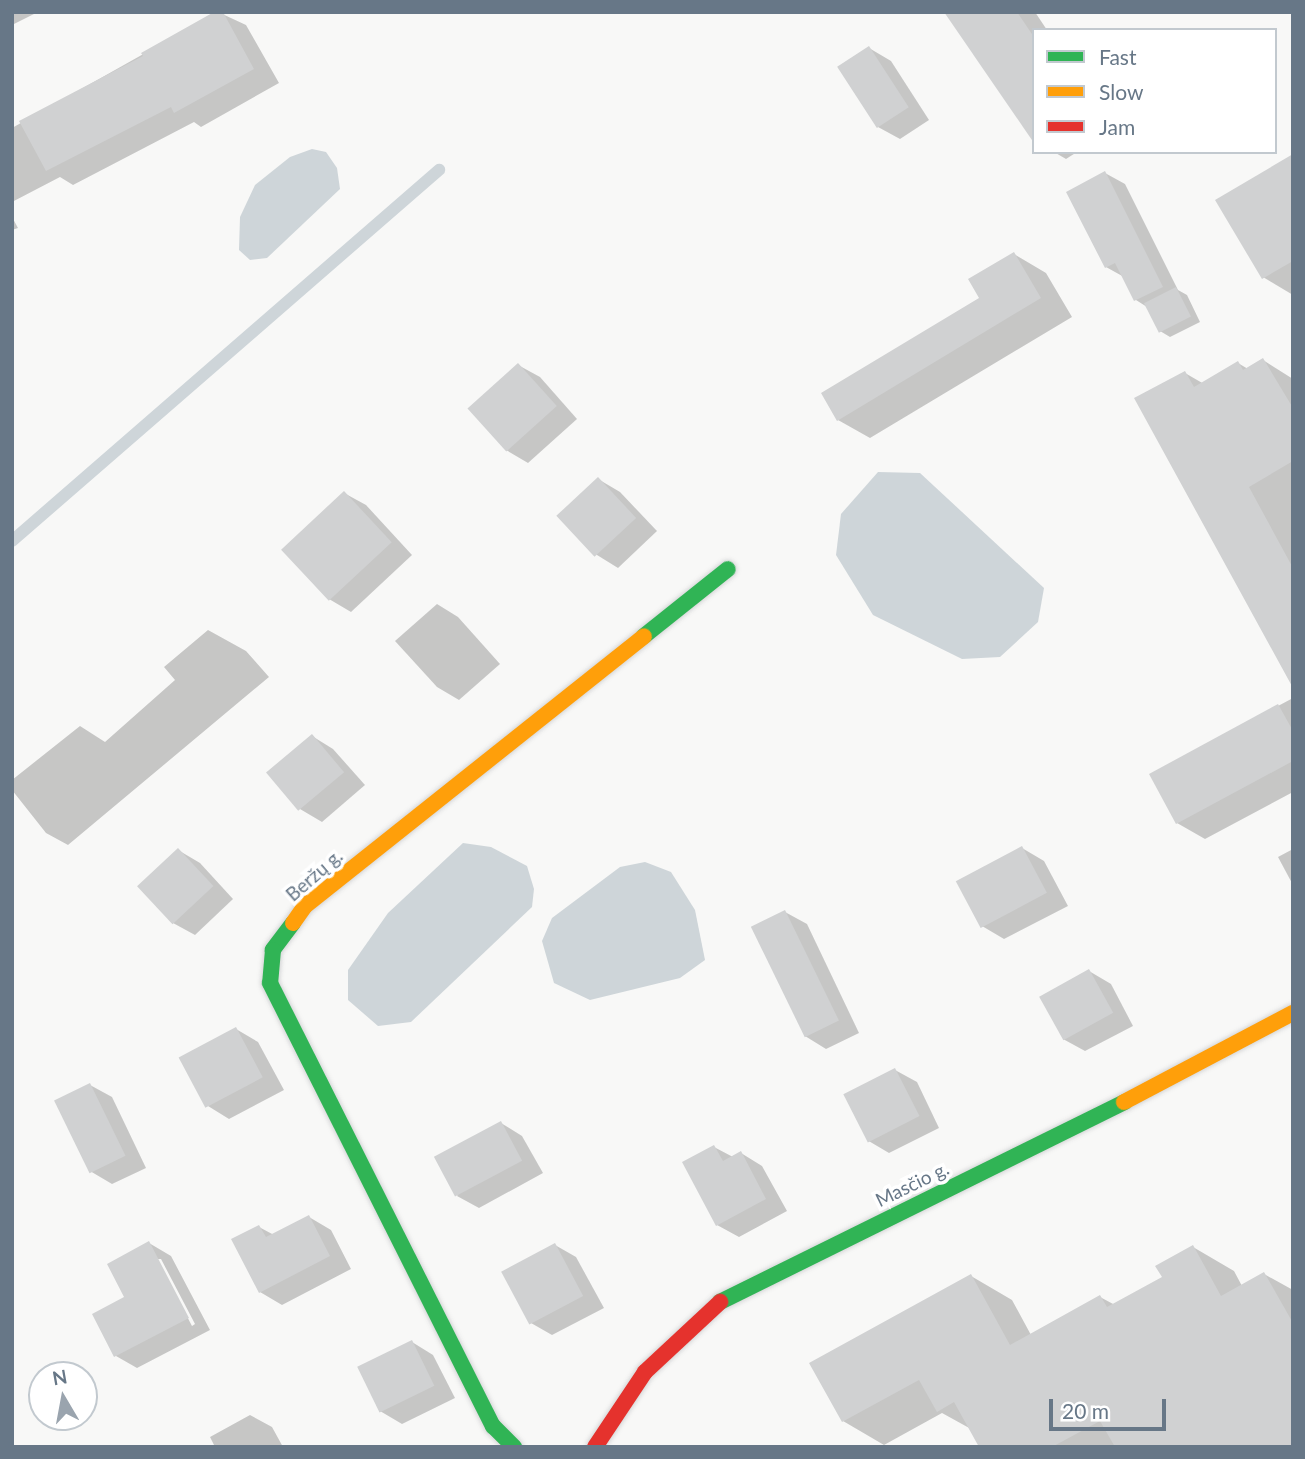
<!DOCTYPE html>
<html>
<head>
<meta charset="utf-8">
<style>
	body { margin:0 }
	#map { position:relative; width:1305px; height:1459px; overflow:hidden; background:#f8f8f7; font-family:Lato,sans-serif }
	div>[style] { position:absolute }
	.water>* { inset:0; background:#ced5d9 }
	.shadow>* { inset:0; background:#0003 }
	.stream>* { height:12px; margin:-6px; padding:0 6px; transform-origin:6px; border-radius:6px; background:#ced5d9 }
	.building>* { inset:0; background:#d0d1d2; transform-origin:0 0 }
	.roads { filter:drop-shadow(0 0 2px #d5d6d7) drop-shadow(0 0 2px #d5d6d7) }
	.fast>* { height:16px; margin:-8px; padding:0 8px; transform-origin:8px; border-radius:8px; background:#30b455 }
	.slow>* { height:16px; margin:-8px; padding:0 8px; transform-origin:8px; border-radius:8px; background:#ff9f0a }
	.jam>* { height:16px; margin:-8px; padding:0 8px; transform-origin:8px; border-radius:8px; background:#e5322d }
	span { translate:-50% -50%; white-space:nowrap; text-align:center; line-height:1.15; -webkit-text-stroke:7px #fff; paint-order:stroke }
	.street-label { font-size:19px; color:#677787 }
	.frame { position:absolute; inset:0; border:14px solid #677787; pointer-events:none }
	.legend { position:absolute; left:1032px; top:28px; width:245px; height:126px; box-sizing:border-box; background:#fff; border:2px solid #c2c9cf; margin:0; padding:9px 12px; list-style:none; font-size:21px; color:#677787 }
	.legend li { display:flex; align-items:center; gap:14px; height:35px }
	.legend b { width:35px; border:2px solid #c2c9cf }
	.north { position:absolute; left:28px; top:1361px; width:70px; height:70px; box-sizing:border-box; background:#fff; border:2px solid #c2c9cf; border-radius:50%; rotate:350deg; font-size:19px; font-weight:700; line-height:28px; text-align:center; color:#677787 }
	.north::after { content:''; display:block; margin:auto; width:24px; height:32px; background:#9aa4ae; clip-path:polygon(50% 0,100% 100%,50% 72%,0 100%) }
	.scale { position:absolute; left:1049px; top:1399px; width:117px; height:32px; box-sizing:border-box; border:4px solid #677787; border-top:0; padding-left:9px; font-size:21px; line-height:24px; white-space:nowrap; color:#677787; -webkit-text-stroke:5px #fff; paint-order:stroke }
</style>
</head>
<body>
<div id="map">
	<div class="water">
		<i style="clip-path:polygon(312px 149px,326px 152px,337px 168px,340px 189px,267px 258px,250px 260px,239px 250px,240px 217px,255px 185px,290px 157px)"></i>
		<i style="clip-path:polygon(878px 472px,920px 473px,1044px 588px,1038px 622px,1000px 657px,962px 659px,873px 615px,836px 555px,841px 514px)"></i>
		<i style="clip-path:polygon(463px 843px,491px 847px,527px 866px,534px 889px,532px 907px,411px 1022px,378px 1026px,348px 1000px,348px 970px,388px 913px)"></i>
		<i style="clip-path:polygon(645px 862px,671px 872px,695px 910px,705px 960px,680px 978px,590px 1000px,554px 983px,542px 941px,552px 918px,620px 867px)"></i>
	</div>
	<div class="shadow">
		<i style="clip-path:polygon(12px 12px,38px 12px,12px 25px)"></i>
		<i style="clip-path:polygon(218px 12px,246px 25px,279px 83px,201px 127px,194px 122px,73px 185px,60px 177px,12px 202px,12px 128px)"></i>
		<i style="clip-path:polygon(946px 12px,1035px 12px,1047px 30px,1034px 30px,1034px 140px)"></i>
		<i style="clip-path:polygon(869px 48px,891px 61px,929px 120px,900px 139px,878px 127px)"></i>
		<i style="clip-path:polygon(1054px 152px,1077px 152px,1066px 159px)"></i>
		<i style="clip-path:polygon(1293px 156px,1293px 295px,1263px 277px)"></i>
		<i style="clip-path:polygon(1105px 173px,1125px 184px,1178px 290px,1187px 295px,1200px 322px,1170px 337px,1160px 331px,1147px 307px,1136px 300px,1124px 277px,1106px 267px)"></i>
		<i style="clip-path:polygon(12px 217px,18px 228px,12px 230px)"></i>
		<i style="clip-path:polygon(1014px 254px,1046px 273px,1072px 317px,870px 438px,838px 420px,982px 298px)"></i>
		<i style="clip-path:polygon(1263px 360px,1293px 379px,1293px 684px,1185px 373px,1204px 384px,1238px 363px,1248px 369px)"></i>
		<i style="clip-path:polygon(518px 365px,540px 377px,577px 419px,528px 463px,506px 450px)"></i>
		<i style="clip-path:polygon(598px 479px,620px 492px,657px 531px,618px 568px,597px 555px,559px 516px)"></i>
		<i style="clip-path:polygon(344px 493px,366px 505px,412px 555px,351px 612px,329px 599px)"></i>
		<i style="clip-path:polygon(437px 604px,458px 617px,500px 664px,459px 700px,437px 687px,395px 641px)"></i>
		<i style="clip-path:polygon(208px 630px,246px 651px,269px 677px,68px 845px,46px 833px,12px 790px,12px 780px,80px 726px,105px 742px,175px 680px,164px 667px)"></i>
		<i style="clip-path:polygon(1293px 698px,1293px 792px,1205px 839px,1177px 823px,1151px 774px)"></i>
		<i style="clip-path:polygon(312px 736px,333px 749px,365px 785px,322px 822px,300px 809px)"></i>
		<i style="clip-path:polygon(1022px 848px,1044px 861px,1068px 906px,1004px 939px,982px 926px)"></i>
		<i style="clip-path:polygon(1293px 849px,1293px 885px,1278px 857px)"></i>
		<i style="clip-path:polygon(178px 850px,200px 863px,233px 899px,195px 935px,173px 923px)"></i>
		<i style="clip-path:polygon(785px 912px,807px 924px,859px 1033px,826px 1049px,805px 1036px)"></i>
		<i style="clip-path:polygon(1089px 971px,1111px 984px,1133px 1026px,1085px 1051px,1063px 1039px)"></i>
		<i style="clip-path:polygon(236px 1029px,258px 1042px,284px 1090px,229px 1119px,208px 1106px)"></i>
		<i style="clip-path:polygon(895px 1070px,917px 1082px,939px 1128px,889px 1153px,867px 1140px)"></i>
		<i style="clip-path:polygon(90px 1085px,112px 1097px,146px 1168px,112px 1184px,90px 1171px)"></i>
		<i style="clip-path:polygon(501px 1123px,522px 1136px,543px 1173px,479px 1208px,457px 1196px)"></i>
		<i style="clip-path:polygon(714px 1147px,733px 1157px,741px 1153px,762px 1166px,787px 1211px,739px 1237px,717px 1225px)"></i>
		<i style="clip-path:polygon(309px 1217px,331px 1230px,351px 1269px,282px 1305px,260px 1292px,259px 1227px,274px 1235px)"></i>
		<i style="clip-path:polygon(evenodd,149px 1243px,171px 1256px,210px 1330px,137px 1368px,116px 1356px,127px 1297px,149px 1243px,157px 1259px,161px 1259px,195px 1324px,192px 1326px,157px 1259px)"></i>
		<i style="clip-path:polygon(555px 1245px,576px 1257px,604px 1308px,552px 1335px,531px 1323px)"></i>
		<i style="clip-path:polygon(1193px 1247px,1234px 1271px,1242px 1286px,1264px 1274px,1293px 1290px,1293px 1447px,981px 1447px,971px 1429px,942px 1413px,884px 1445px,843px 1421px,971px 1276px,1012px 1300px,1031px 1335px,1100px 1297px,1115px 1305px,1164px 1278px)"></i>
		<i style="clip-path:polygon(412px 1342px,433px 1355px,455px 1398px,402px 1424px,380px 1411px)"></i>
		<i style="clip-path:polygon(250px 1415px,272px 1427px,283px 1447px,210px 1447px,214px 1445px,210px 1437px)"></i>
	</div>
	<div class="stream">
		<i style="left:12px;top:541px;width:566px;rotate:-40.99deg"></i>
	</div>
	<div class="building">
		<i style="clip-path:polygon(214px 12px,223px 12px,254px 69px,174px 113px,171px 107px,46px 171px,19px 121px,143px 56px,141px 53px)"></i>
		<i style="clip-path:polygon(944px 12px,1017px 12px,1034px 37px,1034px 143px)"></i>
		<i style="left:869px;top:46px;width:73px;height:38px;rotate:57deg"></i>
		<i style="clip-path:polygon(1293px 154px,1293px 261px,1262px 279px,1215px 200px)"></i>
		<i style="clip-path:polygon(1105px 171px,1163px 287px,1134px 301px,1115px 263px,1105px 268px,1066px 192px)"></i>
		<i style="clip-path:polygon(1014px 252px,1041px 298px,837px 421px,821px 393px,979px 298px,968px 279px)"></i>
		<i style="left:1176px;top:287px;width:33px;height:36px;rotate:63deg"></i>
		<i style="clip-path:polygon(1263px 358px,1293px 408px,1293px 461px,1249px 487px,1293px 568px,1293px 688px,1134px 398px,1185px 371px,1194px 387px,1238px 361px,1243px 370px)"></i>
		<i style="left:518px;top:363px;width:58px;height:68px;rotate:48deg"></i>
		<i style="left:598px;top:477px;width:56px;height:57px;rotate:47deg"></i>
		<i style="left:344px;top:491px;width:70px;height:86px;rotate:47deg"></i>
		<i style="clip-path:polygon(1278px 704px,1293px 731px,1293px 761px,1176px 824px,1149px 774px)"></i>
		<i style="left:312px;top:734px;width:50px;height:60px;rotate:50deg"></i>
		<i style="left:1022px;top:846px;width:53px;height:75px;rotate:62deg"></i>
		<i style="left:178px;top:848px;width:52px;height:56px;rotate:47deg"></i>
		<i style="left:785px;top:910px;width:123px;height:38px;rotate:64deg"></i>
		<i style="left:1089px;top:969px;width:50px;height:57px;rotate:61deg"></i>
		<i style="left:236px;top:1027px;width:57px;height:65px;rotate:62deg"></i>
		<i style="left:895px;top:1068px;width:54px;height:58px;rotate:63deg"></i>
		<i style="left:90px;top:1083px;width:81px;height:40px;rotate:64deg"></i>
		<i style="left:501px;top:1121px;width:45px;height:76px;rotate:62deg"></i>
		<i style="clip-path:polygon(714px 1145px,723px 1161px,741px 1151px,766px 1199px,716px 1226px,682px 1162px)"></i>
		<i style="clip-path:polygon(309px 1215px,330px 1256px,259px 1293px,231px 1239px,259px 1225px,266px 1237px)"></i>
		<i style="clip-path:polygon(149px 1241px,189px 1318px,114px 1357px,92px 1314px,124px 1297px,107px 1264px)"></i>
		<i style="left:555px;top:1243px;width:60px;height:61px;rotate:62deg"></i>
		<i style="clip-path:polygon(1193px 1245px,1221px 1296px,1264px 1272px,1293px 1323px,1293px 1447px,1115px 1447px,1100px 1421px,1052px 1447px,979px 1447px,954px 1402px,937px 1412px,919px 1380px,842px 1422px,809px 1363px,971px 1274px,1010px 1345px,1100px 1295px,1107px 1307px,1162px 1277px,1155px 1266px)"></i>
		<i style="left:412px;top:1340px;width:51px;height:61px;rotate:64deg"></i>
	</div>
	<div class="roads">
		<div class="fast">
			<i style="left:644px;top:636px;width:107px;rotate:-38.6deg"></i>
			<i style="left:293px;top:923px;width:34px;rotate:127deg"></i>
			<i style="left:273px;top:950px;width:33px;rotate:95deg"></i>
			<i style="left:270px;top:983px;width:496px;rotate:63.3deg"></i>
			<i style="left:493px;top:1426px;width:30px;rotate:45deg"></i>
			<i style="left:720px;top:1302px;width:451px;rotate:-26.3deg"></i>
		</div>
		<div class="slow">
			<i style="left:293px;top:923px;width:21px;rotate:-55deg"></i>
			<i style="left:305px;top:906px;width:433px;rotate:-38.5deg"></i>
			<i style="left:1124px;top:1102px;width:191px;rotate:-27.8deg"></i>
		</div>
		<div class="jam">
			<i style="left:595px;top:1447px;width:90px;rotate:-56.3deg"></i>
			<i style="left:645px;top:1372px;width:103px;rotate:-43deg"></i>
		</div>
	</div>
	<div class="street-label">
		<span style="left:314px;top:875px;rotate:-41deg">Beržų g.</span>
		<span style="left:912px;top:1184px;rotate:-26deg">Masčio g.</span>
	</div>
	<div class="frame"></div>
	<ul class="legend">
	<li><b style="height:9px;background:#30b455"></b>Fast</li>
	<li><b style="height:9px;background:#ff9f0a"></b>Slow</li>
	<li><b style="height:9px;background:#e5322d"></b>Jam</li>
	</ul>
	<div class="north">N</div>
	<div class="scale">20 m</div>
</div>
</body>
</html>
